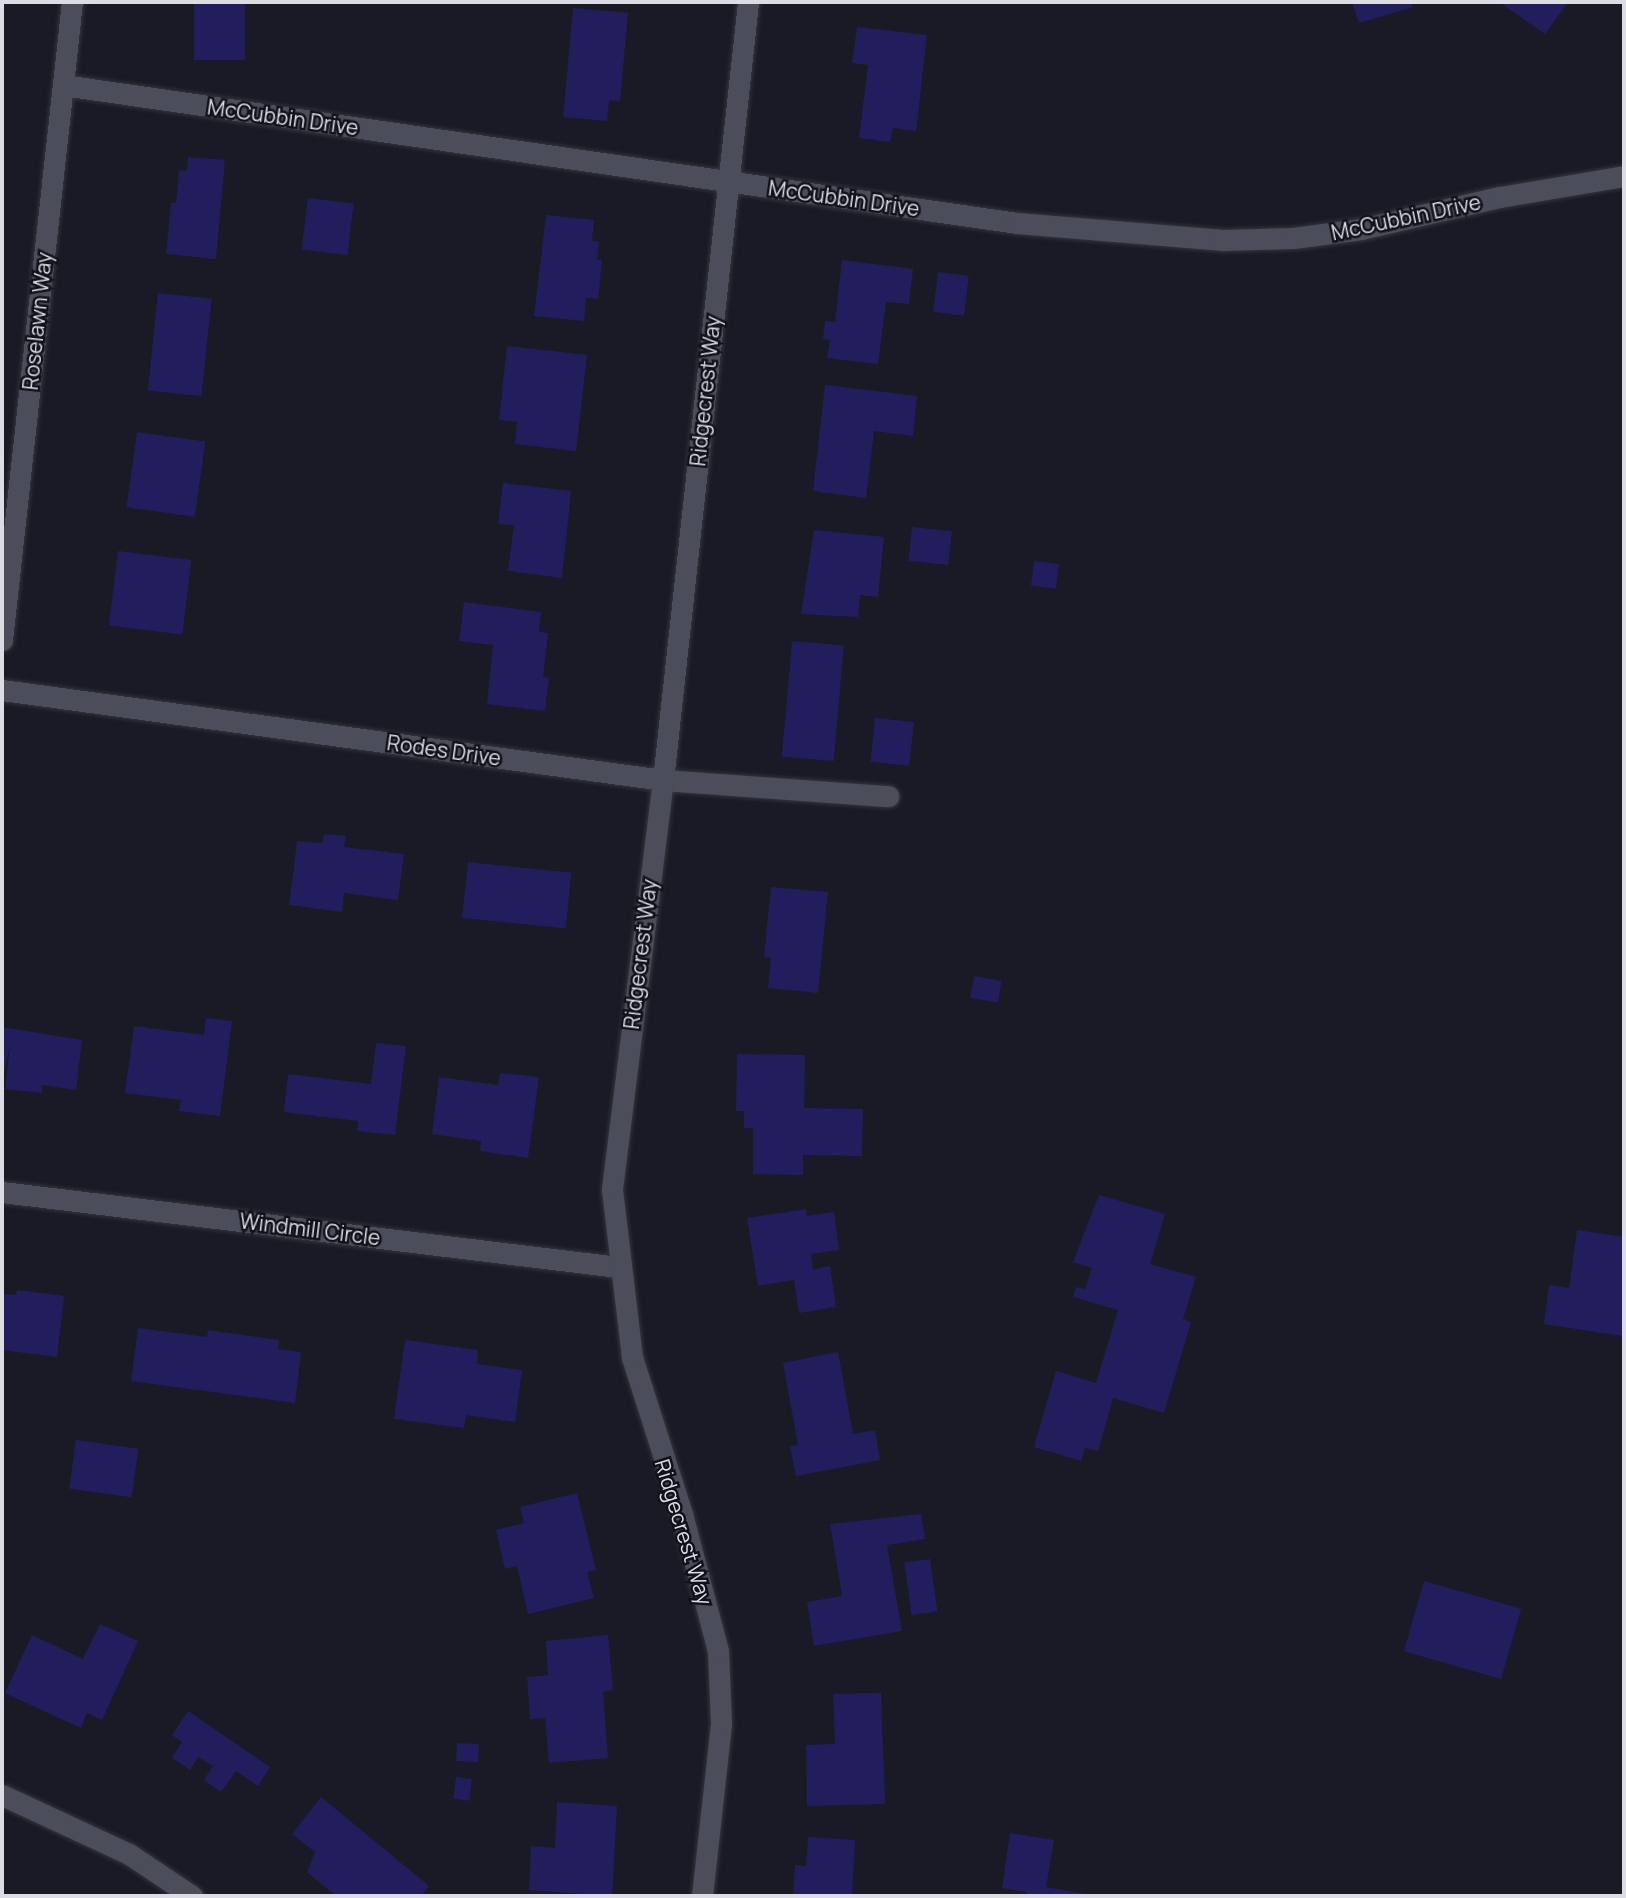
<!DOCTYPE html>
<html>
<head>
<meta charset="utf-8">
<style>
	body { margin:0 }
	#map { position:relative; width:1626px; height:1898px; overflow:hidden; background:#191a25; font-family:Manrope,sans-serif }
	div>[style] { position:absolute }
	.building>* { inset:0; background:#221e5e; transform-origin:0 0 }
	.roads { filter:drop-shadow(0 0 2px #34353d) drop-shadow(0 0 2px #34353d) }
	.minor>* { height:21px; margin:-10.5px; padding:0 10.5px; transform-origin:10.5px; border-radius:10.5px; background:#4c4d5a }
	span { translate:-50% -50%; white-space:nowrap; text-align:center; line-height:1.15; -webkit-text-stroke:5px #10111b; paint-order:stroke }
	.street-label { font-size:21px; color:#dcdde4 }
	.frame { position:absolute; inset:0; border:4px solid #dcdde4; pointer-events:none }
</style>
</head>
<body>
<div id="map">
	<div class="building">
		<i style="left:194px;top:2px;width:51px;height:58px"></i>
		<i style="clip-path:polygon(1352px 2px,1411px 2px,1413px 7px,1359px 23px)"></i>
		<i style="clip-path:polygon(1499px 2px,1568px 2px,1545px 34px)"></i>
		<i style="clip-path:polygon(573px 8px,628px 13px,620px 101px,609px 100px,607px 121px,563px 117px)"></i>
		<i style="clip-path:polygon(857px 27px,927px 35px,916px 131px,893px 128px,890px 142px,859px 138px,868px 65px,852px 63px)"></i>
		<i style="clip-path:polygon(188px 157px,225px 160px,216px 259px,166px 254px,171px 203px,176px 203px,179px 170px,187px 171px)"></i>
		<i style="left:308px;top:198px;width:46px;height:52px;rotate:7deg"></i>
		<i style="clip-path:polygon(546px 215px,594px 220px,592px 241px,599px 242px,597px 260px,602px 260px,598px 299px,586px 298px,584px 321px,534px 316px)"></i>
		<i style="clip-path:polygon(842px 260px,913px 269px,909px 304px,886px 302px,878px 364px,827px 358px,830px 340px,823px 339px,825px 321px,835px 322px)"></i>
		<i style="left:938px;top:272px;width:31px;height:40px;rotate:7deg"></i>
		<i style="left:158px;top:293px;width:54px;height:98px;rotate:6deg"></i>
		<i style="clip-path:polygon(507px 346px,587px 355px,576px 451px,515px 444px,517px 422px,499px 420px)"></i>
		<i style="clip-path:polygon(825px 385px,917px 396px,913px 436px,874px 431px,866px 498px,813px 491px)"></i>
		<i style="left:137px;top:432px;width:69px;height:76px;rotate:8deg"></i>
		<i style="clip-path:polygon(503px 483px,571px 491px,562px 578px,508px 571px,514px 525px,498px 524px)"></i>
		<i style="left:912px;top:527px;width:40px;height:34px;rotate:6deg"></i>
		<i style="clip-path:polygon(814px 530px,884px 537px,878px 597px,860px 595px,858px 617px,801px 614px)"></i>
		<i style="left:118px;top:551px;width:74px;height:75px;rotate:7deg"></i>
		<i style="left:1034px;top:561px;width:25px;height:25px;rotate:7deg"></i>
		<i style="clip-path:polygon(464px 602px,541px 612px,539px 632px,548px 633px,543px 677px,549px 678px,545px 711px,487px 704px,493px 645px,459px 641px)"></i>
		<i style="left:792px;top:641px;width:52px;height:116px;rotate:5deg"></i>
		<i style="left:875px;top:718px;width:39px;height:44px;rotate:6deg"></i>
		<i style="clip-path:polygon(324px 834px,346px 836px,344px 847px,404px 854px,398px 900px,344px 893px,342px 912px,289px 905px,297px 841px,322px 843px)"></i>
		<i style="left:468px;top:862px;width:104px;height:56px;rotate:6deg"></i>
		<i style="clip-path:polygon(771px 887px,828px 892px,818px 993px,768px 988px,771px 958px,764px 957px)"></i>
		<i style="left:974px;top:976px;width:28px;height:22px;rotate:10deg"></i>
		<i style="clip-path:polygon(206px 1018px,232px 1021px,220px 1116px,179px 1111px,181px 1100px,125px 1093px,134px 1026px,204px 1035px)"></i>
		<i style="clip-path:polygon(2px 1027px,82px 1040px,76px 1090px,42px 1085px,42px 1093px,5px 1089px,10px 1045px,2px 1082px)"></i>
		<i style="clip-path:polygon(376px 1043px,406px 1046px,395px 1135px,357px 1131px,358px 1121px,284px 1112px,288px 1074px,371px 1084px)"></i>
		<i style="clip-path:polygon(737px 1054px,805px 1055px,804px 1108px,863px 1109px,862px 1156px,803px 1155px,803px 1175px,753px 1174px,753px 1128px,744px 1128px,744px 1111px,736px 1111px)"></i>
		<i style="clip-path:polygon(500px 1073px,539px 1077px,528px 1158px,480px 1151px,481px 1141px,432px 1134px,439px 1077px,498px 1085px)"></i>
		<i style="clip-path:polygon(1099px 1195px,1165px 1214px,1150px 1264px,1196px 1277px,1183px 1319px,1191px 1322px,1164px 1413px,1113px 1398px,1098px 1451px,1085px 1448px,1081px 1461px,1034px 1447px,1056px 1371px,1096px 1383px,1118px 1310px,1073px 1297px,1076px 1287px,1085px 1289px,1092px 1268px,1073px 1262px)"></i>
		<i style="clip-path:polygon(806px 1209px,807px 1216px,834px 1212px,839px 1250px,811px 1254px,813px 1269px,830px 1266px,836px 1307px,799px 1313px,794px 1280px,758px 1286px,747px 1218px)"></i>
		<i style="clip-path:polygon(1577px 1230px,1624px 1237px,1623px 1336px,1544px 1324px,1549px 1285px,1569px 1288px)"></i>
		<i style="clip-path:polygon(17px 1290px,64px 1296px,57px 1357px,2px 1350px,2px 1294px,16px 1295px)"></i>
		<i style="clip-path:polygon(138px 1328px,207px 1337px,208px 1330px,279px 1340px,278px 1349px,301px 1352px,295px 1403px,131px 1381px)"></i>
		<i style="clip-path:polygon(405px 1340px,478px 1350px,477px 1364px,522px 1370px,515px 1422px,466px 1415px,464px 1428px,394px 1419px)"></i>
		<i style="clip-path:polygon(838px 1352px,853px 1434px,875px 1430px,880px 1460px,796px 1476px,790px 1446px,798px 1445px,783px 1363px)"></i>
		<i style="left:76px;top:1440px;width:63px;height:49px;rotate:8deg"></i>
		<i style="clip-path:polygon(577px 1493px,596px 1570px,587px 1572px,594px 1598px,528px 1614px,517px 1566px,505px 1569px,496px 1530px,524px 1523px,520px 1507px)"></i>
		<i style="clip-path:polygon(921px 1514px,925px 1539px,887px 1545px,902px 1631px,814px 1646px,807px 1602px,842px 1596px,830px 1524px)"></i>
		<i style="left:930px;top:1559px;width:53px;height:26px;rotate:82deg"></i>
		<i style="left:1424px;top:1581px;width:101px;height:73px;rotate:16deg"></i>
		<i style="clip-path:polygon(100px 1624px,138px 1641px,102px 1720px,87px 1713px,81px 1728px,5px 1693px,32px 1635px,83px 1659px)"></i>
		<i style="clip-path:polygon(608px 1635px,613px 1690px,603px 1692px,608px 1758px,549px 1763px,545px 1718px,530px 1719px,527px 1677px,548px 1675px,546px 1641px)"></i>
		<i style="clip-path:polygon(881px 1693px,885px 1804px,807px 1806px,806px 1745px,835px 1744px,833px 1694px)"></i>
		<i style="clip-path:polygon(188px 1711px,270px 1767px,258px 1786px,236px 1771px,221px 1792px,204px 1780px,213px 1766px,198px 1757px,190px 1770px,172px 1758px,182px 1742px,172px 1735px)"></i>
		<i style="left:457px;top:1743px;width:22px;height:18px;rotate:3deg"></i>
		<i style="left:456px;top:1777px;width:16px;height:22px;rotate:7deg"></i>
		<i style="clip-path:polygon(321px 1797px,429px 1886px,421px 1896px,336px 1896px,307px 1872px,315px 1852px,292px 1834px)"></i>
		<i style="clip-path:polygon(557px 1802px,617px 1806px,612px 1896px,529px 1890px,531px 1846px,555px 1848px)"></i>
		<i style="clip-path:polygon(1010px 1833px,1054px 1840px,1046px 1887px,1096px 1896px,1026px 1896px,1027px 1892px,1002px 1888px)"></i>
		<i style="clip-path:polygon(808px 1837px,855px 1840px,852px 1896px,793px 1896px,795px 1865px,806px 1866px)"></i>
	</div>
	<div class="roads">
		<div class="minor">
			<i style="left:63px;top:85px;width:964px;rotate:8.23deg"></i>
			<i style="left:1017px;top:223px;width:207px;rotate:4.7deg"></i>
			<i style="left:1223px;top:240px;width:70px;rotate:-1.6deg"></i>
			<i style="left:1293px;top:238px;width:69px;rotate:-7.5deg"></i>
			<i style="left:1361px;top:229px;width:143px;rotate:-13deg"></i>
			<i style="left:1500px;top:197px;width:126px;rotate:-9.6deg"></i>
			<i style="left:2px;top:640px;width:642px;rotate:-83.74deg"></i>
			<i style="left:2px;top:690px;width:667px;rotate:7.75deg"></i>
			<i style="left:663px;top:780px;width:226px;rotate:4.1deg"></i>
			<i style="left:2px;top:1192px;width:621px;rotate:6.94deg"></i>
			<i style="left:2px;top:1795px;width:140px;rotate:24.9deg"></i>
			<i style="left:129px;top:1854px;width:76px;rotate:33.7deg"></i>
			<i style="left:702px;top:1896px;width:174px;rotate:-83.7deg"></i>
			<i style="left:721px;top:1723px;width:72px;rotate:-92.4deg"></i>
			<i style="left:718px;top:1651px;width:142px;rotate:-104.7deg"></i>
			<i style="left:682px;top:1514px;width:165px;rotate:-107.7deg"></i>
			<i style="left:632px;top:1357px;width:169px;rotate:-96.8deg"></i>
			<i style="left:612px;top:1189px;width:412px;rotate:-82.9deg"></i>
			<i style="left:663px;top:780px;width:783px;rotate:-83.76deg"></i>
		</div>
	</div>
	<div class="street-label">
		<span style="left:283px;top:117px;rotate:8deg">McCubbin Drive</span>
		<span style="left:844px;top:198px;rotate:8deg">McCubbin Drive</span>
		<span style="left:1406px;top:217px;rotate:-12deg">McCubbin Drive</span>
		<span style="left:37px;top:321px;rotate:-84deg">Roselawn Way</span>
		<span style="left:705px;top:391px;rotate:-84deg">Ridgecrest Way</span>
		<span style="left:444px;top:750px;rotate:8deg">Rodes Drive</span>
		<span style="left:640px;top:954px;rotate:-83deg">Ridgecrest Way</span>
		<span style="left:310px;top:1229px;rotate:7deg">Windmill Circle</span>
		<span style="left:684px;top:1532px;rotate:73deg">Ridgecrest Way</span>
	</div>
	<div class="frame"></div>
</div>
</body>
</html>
